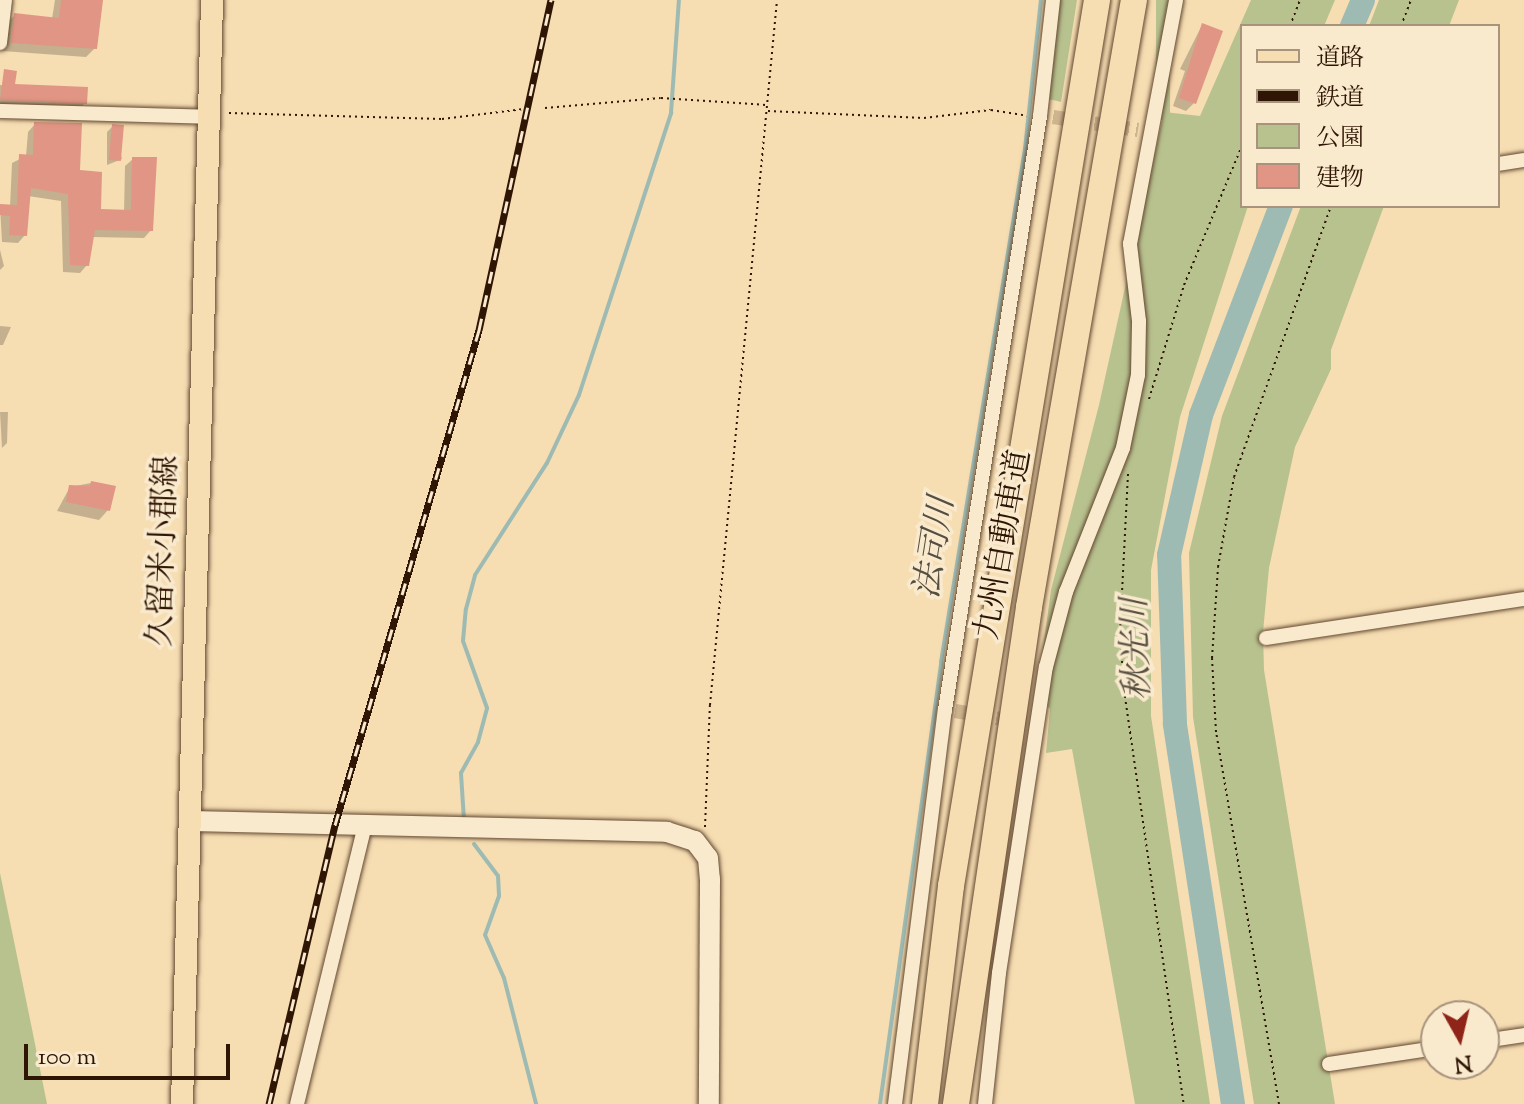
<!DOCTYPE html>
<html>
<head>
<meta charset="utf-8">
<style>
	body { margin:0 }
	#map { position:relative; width:1524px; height:1104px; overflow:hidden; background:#f6ddb2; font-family:"Sorts Mill Goudy","Noto Serif JP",serif }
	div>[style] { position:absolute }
	.green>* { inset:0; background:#b8c28f; transform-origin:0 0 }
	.shadow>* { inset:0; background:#0003 }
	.stream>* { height:4px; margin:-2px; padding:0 2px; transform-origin:2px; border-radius:2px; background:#9ebbb3 }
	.river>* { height:24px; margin:-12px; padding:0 12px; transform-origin:12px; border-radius:12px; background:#9ebbb3 }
	.building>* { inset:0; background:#e19584; transform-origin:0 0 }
	.street-tunnel>* { height:14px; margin-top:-7px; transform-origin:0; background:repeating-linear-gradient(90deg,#ceb58f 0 14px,transparent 0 21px) }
	.path>* { height:2px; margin-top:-1px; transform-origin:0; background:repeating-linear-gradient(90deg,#2f1504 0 2px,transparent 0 6px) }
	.roads { filter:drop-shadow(0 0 2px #614730) drop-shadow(0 0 2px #614730) }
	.street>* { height:14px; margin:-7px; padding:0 7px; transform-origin:7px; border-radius:7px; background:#f9e9cd }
	.secondary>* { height:20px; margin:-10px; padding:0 10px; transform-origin:10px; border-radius:10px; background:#f9e9cd }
	.primary>* { height:22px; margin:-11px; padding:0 11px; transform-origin:11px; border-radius:11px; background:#f6ddb2 }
	.highway>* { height:26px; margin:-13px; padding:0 13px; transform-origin:13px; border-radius:13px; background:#f6ddb2 }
	.rail>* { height:7px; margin-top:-3.5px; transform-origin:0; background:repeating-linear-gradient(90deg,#f9e9cd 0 12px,#2f1504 0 24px); box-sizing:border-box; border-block:2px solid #2f1504 }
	span { translate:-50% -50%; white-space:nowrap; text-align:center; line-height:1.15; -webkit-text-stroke:7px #f9e9cd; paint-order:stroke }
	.street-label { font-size:32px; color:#2f1504 }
	.water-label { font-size:34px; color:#564f41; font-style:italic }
	.legend { position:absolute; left:1240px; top:24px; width:260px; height:184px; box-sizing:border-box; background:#f9e9cd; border:2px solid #a8947d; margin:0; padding:10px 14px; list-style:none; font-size:24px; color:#2f1504 }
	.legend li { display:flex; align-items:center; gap:16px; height:40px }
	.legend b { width:40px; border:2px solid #a8947d }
	.north { position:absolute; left:1420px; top:1000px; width:80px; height:80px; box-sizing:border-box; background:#f9e9cd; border:2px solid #a8947d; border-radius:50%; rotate:172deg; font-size:22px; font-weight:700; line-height:32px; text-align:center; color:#2f1504 }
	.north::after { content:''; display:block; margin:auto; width:28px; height:36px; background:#8f2418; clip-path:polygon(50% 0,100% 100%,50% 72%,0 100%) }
	.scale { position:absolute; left:24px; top:1044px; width:206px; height:36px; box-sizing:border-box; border:4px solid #2f1504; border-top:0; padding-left:10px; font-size:24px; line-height:28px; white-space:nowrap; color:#2f1504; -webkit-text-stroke:6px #f9e9cd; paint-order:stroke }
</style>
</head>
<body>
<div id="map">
	<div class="green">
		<i style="clip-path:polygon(1060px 0,1077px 0,1061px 102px,1049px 99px)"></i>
		<i style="left:1156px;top:0;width:14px;height:120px"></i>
		<i style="clip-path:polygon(1251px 0,1335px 0,1324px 26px,1242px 26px,1242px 206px,1248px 206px,1180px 417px,1151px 570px,1151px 716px,1210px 1104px,1135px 1104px,1072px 749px,1046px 753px,1050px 709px,1037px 694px,1051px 590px,1099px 405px,1164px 112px,1200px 116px)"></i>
		<i style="clip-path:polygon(1379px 0,1459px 0,1449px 26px,1369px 26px)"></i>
		<i style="clip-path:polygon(1301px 206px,1384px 206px,1331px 350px,1331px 369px,1295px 447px,1269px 568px,1263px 632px,1264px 670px,1335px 1104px,1254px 1104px,1193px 717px,1189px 553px,1222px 416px)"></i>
		<i style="clip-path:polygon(0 873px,32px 1029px,47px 1104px,0 1104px)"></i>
	</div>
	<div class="shadow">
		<i style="clip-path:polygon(55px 0,101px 0,95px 48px,86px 57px,2px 51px,6px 24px,15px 15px,52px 19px)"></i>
		<i style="clip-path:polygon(1202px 25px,1194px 103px,1186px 111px,1173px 106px,1185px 71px,1180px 69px)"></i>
		<i style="clip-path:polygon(0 85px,86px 89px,85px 103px,79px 109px,0 104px)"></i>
		<i style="clip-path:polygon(35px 124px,78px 172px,98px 211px,124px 212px,125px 166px,133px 159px,151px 230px,144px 238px,92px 237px,87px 265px,80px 273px,63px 272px,61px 201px,28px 196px,25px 235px,18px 243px,2px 242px,0 206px,10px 207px,12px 163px,26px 156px,28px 132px)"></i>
		<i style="clip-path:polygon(113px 126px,122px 159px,107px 165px,107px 132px)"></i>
		<i style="clip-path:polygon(0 250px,4px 266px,0 270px)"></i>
		<i style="clip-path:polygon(0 326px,11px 327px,3px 345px,0 345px)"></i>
		<i style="clip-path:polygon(0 412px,8px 412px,7px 443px,2px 448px)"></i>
		<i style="clip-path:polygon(91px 483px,108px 510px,99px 520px,57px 511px,70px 487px)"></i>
	</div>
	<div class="stream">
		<i style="left:464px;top:820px;width:47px;rotate:-93.7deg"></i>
		<i style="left:461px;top:773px;width:35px;rotate:-61deg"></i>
		<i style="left:478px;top:742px;width:35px;rotate:-75deg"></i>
		<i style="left:487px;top:708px;width:71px;rotate:-109.7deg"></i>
		<i style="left:463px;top:641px;width:32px;rotate:-85deg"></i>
		<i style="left:466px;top:609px;width:35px;rotate:-75deg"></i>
		<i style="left:475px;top:575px;width:133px;rotate:-57.3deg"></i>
		<i style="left:547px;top:463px;width:75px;rotate:-64.8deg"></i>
		<i style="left:579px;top:395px;width:297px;rotate:-71.9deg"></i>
		<i style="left:671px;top:113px;width:113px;rotate:-86deg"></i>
		<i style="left:474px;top:844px;width:40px;rotate:53deg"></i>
		<i style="left:498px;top:876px;width:20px;rotate:87deg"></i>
		<i style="left:499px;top:896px;width:41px;rotate:109.7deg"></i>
		<i style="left:485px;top:935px;width:47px;rotate:66.2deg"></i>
		<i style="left:504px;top:978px;width:130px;rotate:75.7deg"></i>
		<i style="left:880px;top:1104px;width:446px;rotate:-82.1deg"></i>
		<i style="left:941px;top:662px;width:520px;rotate:-80.7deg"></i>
		<i style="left:1025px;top:149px;width:150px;rotate:-83.9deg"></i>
	</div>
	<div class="river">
		<i style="left:1352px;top:26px;width:28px;rotate:-67deg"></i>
		<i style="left:1233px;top:1104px;width:385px;rotate:-98.7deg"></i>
		<i style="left:1175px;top:723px;width:168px;rotate:-92deg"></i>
		<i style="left:1169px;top:555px;width:144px;rotate:-77.1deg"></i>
		<i style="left:1201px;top:415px;width:224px;rotate:-69.1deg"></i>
	</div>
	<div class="building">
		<i style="clip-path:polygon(61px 0,103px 0,97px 49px,11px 43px,14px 13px,59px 18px)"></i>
		<i style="clip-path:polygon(1202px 23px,1223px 31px,1196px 104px,1179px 98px)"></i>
		<i style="clip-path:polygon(4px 69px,17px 71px,15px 84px,88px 87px,87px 104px,0 100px)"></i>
		<i style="clip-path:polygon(34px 122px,82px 123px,80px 170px,102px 172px,101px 209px,131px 210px,132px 157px,157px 157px,153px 231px,95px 230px,89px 266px,70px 265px,68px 194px,31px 188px,27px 236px,9px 235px,10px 216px,0 215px,0 204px,17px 205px,19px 154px,33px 155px)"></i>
		<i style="left:112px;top:124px;width:12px;height:36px;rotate:5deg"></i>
		<i style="clip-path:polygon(91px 481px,116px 486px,110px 511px,66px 502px,69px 485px,90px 486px)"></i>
	</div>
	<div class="street-tunnel">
		<i style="left:1053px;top:117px;width:86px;rotate:8.7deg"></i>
		<i style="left:955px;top:711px;width:72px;rotate:9.6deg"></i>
	</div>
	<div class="path">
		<i style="left:1290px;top:26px;width:28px;rotate:-69deg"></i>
		<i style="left:1401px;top:26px;width:28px;rotate:-69deg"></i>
		<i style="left:545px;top:108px;width:116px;rotate:-4.9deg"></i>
		<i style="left:661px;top:98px;width:105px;rotate:3.8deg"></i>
		<i style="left:768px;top:111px;width:156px;rotate:2.6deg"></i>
		<i style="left:924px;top:118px;width:67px;rotate:-6.8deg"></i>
		<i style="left:991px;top:110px;width:36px;rotate:9deg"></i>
		<i style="left:229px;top:113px;width:213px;rotate:1.6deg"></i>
		<i style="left:442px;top:119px;width:82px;rotate:-7deg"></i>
		<i style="left:1149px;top:399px;width:119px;rotate:-72.9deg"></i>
		<i style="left:1184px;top:285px;width:151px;rotate:-67.4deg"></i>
		<i style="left:1128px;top:474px;width:157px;rotate:92.9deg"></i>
		<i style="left:1120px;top:631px;width:59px;rotate:86.1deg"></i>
		<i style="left:1124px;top:690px;width:418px;rotate:81.8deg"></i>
		<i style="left:705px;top:827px;width:122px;rotate:-87.7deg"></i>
		<i style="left:710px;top:705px;width:708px;rotate:-84.57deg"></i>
		<i style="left:1279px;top:1104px;width:377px;rotate:-99.6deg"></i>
		<i style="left:1216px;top:732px;width:74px;rotate:-93.1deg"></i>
		<i style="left:1212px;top:658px;width:91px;rotate:-86.2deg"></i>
		<i style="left:1218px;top:567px;width:91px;rotate:-79.9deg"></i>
		<i style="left:1234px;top:477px;width:288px;rotate:-70.3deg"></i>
	</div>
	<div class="roads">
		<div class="street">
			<i style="left:0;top:43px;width:43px;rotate:-83.4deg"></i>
			<i style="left:0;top:111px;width:209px;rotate:1.6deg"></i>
			<i style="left:1498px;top:164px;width:26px;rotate:-9deg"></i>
			<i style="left:1266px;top:638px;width:261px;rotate:-8.6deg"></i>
			<i style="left:1484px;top:1041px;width:40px;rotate:-8.5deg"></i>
			<i style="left:1329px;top:1064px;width:108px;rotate:-8.5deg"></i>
			<i style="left:297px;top:1104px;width:287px;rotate:-76.3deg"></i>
			<i style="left:895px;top:1104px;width:397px;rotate:-82.8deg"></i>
			<i style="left:945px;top:710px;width:602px;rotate:-80.91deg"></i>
			<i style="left:1040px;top:116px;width:117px;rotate:-83.6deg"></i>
			<i style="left:985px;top:1104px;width:132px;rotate:-83.9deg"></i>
			<i style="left:999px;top:973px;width:310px;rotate:-81.3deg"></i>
			<i style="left:1046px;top:667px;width:78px;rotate:-75.1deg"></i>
			<i style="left:1066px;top:592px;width:155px;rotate:-68.4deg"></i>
			<i style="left:1123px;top:448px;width:75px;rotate:-78.4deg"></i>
			<i style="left:1138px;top:375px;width:54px;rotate:-88.9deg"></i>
			<i style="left:1139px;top:321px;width:78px;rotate:-96.7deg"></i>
			<i style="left:1130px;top:244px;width:248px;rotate:-79.3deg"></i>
		</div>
		<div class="secondary">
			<i style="left:191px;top:821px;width:476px;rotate:1.3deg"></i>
			<i style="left:667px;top:832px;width:29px;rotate:18deg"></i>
			<i style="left:695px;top:841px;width:21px;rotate:53deg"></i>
			<i style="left:708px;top:858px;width:21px;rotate:85deg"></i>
			<i style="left:710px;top:879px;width:225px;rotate:90.3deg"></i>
		</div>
		<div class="primary">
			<i style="left:182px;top:1104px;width:1104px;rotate:-88.44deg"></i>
		</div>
		<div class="highway">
			<i style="left:925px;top:1104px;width:220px;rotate:-83.2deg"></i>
			<i style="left:951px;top:886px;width:898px;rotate:-80.64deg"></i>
			<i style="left:956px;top:1104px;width:502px;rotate:-81.64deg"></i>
			<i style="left:1029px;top:607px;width:616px;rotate:-80.19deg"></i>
		</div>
	</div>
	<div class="rail">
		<i style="left:269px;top:1104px;width:287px;rotate:-76.7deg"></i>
		<i style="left:335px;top:825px;width:516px;rotate:-73.78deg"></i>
		<i style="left:479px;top:330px;width:338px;rotate:-77.7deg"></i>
	</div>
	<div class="street-label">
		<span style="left:1005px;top:545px;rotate:-80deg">九州自動車道</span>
		<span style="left:165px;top:551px;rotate:-88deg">久留米小郡線</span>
	</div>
	<div class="water-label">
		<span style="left:936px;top:548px;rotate:-81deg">法司川</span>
		<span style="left:1138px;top:649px;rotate:-92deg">秋光川</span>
	</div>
	<ul class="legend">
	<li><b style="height:10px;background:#f6ddb2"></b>道路</li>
	<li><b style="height:10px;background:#2f1504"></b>鉄道</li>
	<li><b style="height:22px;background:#b8c28f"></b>公園</li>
	<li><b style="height:22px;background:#e19584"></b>建物</li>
	</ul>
	<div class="north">N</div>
	<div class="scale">100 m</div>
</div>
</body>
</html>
